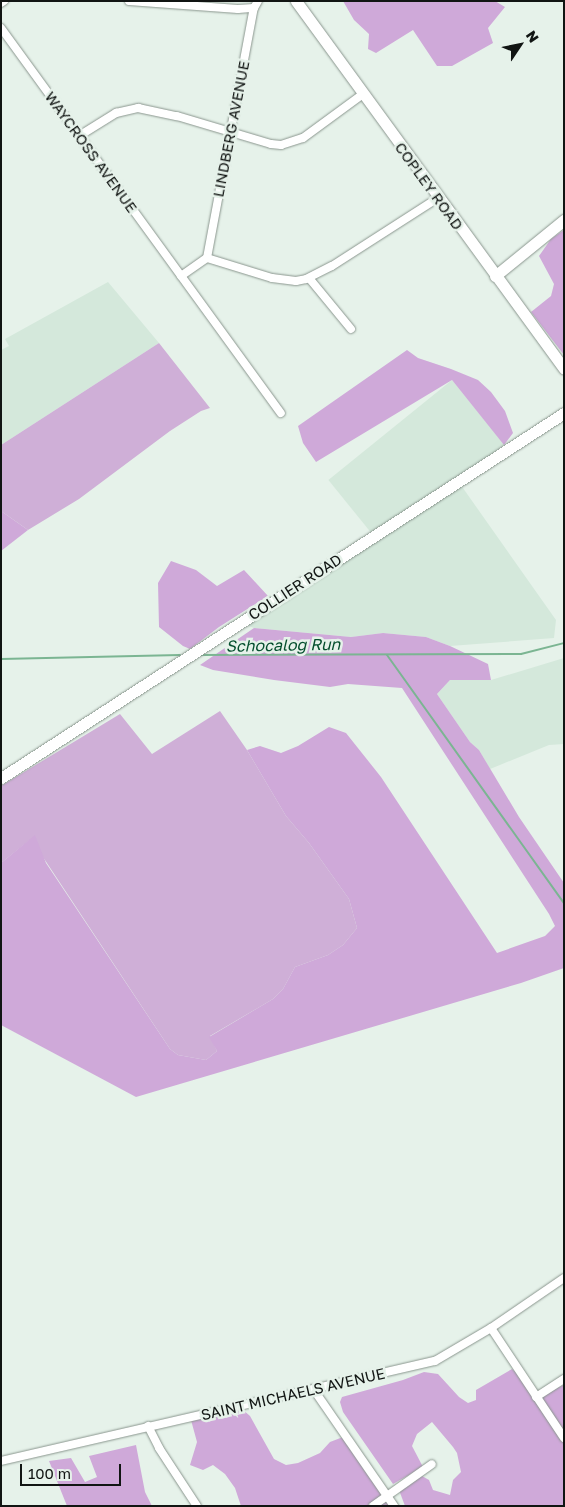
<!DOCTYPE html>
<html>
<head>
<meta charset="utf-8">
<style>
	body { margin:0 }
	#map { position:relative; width:565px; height:1507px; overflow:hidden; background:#e6f2ea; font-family:"Golos Text",sans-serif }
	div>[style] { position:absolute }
	.built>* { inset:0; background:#d4e8db; transform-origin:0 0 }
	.green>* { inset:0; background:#cfafd7 }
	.forest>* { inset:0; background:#cfa9d9 }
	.stream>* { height:2px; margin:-1px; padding:0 1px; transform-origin:1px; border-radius:1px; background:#7bb592 }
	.roads { filter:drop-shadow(0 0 1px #8a968e) drop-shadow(0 0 1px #8a968e) }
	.street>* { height:8px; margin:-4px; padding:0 4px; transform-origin:4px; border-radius:4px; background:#fff }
	.secondary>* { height:11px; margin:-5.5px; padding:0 5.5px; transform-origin:5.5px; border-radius:5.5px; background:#fff }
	span { translate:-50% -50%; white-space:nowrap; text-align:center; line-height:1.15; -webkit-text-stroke:5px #e6f2ea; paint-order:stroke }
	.street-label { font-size:15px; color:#111513 }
	.water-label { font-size:16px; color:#054f2e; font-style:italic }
	.frame { position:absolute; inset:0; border:2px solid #111513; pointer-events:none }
	.north { position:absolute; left:495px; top:20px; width:50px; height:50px; -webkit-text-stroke:4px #e6f2ea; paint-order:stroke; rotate:56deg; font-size:14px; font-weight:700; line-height:20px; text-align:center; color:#111513 }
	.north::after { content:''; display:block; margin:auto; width:18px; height:22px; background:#111513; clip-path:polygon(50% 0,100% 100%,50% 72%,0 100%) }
	.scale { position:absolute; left:20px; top:1464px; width:101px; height:22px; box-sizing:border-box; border:2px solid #111513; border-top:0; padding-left:6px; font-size:15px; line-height:18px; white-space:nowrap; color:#111513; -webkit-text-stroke:4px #e6f2ea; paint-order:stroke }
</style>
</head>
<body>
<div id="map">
	<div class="built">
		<i style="clip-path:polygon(108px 282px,159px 343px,1px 445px,1px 350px,9px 346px,5px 339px)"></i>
		<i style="left:452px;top:380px;width:83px;height:159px;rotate:51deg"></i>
		<i style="clip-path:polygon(458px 481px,556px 620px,554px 638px,450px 646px,426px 637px,383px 633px,351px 637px,254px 628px,241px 623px)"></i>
		<i style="clip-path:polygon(564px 658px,564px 744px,549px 745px,490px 769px,479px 750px,470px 742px,437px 694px,450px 680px,491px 680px)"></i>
	</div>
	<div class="green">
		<i style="clip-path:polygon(159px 343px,210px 408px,201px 411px,170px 431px,79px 499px,28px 530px,1px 511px,1px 445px)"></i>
		<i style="clip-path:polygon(220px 711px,247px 750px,286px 816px,309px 843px,349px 899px,357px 928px,343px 945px,328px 955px,295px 967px,283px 989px,273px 999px,210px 1036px,217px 1051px,206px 1060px,178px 1055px,170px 1049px,31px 839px,1px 863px,1px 786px,120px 714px,152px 754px)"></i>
	</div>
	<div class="forest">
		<i style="clip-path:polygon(343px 1px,495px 1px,505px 7px,488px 28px,493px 43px,452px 66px,437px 66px,413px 30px,376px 53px,368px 49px,369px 34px,354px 20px)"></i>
		<i style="clip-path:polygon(564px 230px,564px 355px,531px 312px,551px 296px,554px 284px,539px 256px,551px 239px)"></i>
		<i style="clip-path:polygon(407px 350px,418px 358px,451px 369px,478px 380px,491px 392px,505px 411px,513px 433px,504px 445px,452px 380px,316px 462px,303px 443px,298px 426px)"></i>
		<i style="clip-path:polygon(1px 511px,28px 530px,1px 551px)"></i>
		<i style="clip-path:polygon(171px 561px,196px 570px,217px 586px,244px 570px,268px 596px,219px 627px,190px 649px,183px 646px,159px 627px,158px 583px)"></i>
		<i style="clip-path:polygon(254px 628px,351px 637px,383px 633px,426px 637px,450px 646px,488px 664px,491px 680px,450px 680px,437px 694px,470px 742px,479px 750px,519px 817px,564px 883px,564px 968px,521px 983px,136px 1097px,1px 1025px,1px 863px,35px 835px,46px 863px,170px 1049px,178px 1055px,206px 1060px,217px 1051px,209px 1037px,273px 999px,283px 989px,295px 967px,328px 955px,343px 945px,357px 928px,349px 899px,309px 843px,286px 816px,247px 750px,260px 746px,281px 753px,298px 746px,329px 727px,346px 733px,381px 777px,497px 953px,545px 936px,555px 926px,549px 914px,402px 688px,348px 684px,330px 687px,274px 680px,213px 670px,200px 665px)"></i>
		<i style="clip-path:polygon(512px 1369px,519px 1375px,564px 1444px,564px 1506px,405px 1506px,399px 1490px,422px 1476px,429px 1480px,433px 1490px,450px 1495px,453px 1480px,461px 1472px,457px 1453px,453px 1447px,432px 1422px,417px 1434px,412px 1446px,423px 1467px,393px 1484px,343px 1412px,340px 1402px,342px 1397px,403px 1380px,424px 1372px,438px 1374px,459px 1397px,468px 1403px,476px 1400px,476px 1390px)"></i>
		<i style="clip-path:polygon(564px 1385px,564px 1433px,542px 1401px,542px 1398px,555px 1389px)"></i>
		<i style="clip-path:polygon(242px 1409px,250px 1416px,274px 1459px,286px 1465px,298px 1463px,320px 1453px,330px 1442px,343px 1437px,390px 1506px,241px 1506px,235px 1488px,225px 1474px,213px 1465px,203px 1470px,190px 1465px,197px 1442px,191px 1420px)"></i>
		<i style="clip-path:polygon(136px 1445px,145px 1492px,152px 1506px,67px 1506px,49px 1461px,71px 1458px,85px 1482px,97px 1477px,89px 1456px)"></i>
	</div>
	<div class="stream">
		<i style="left:200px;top:655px;width:321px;rotate:-0.2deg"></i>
		<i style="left:521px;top:654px;width:44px;rotate:-14.3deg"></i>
		<i style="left:387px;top:655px;width:305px;rotate:54.5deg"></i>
		<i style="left:1px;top:659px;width:179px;rotate:-1.3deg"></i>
	</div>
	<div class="roads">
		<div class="street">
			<i style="left:129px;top:1px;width:109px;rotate:4.2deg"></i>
			<i style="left:238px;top:9px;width:16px;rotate:-4deg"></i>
			<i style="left:1px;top:3px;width:4px;rotate:-34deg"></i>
			<i style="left:1px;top:28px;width:476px;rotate:54deg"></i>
			<i style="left:79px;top:136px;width:44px;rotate:-31.9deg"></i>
			<i style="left:116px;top:113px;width:23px;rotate:-13deg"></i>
			<i style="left:138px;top:108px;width:40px;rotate:12deg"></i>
			<i style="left:177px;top:116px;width:98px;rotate:16.6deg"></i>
			<i style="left:271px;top:144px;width:10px;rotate:6deg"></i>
			<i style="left:281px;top:145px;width:23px;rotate:-18deg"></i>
			<i style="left:303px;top:138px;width:74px;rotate:-36.3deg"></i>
			<i style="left:207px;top:258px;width:254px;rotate:-79.4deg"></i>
			<i style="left:254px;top:8px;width:8px;rotate:-60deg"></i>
			<i style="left:207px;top:258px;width:68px;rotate:17.1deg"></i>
			<i style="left:272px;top:278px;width:24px;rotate:7deg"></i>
			<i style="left:296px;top:281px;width:10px;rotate:-11deg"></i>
			<i style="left:306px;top:279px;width:29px;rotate:-27deg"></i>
			<i style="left:332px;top:266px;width:126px;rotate:-32.7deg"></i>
			<i style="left:181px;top:276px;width:32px;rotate:-35deg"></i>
			<i style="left:309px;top:278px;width:66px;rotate:50.5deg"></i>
			<i style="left:491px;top:1328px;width:132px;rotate:56.4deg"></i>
			<i style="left:314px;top:1390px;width:141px;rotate:55.4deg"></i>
			<i style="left:536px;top:1397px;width:33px;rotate:-33deg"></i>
			<i style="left:148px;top:1426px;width:25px;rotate:63deg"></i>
			<i style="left:159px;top:1448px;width:69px;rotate:56.8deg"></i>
			<i style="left:1px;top:1461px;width:445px;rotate:-13deg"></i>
			<i style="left:435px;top:1361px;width:65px;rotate:-30.5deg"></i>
			<i style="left:491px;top:1328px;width:88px;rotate:-34.4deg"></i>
			<i style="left:373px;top:1506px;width:72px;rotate:-35.4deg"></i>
		</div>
		<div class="secondary">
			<i style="left:296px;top:1px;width:455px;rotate:53.9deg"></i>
			<i style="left:495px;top:276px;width:89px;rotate:-39.1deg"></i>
			<i style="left:1px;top:778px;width:671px;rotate:-32.96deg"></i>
		</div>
	</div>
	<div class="street-label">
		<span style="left:231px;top:129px;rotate:-79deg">LINDBERG AVENUE</span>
		<span style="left:91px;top:152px;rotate:54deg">WAYCROSS AVENUE</span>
		<span style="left:429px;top:186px;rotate:54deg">COPLEY ROAD</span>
		<span style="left:295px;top:587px;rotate:-33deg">COLLIER ROAD</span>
		<span style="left:293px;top:1394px;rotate:-13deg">SAINT MICHAELS AVENUE</span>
	</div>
	<div class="water-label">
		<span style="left:283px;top:645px;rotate:-1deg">Schocalog Run</span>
	</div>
	<div class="frame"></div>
	<div class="north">N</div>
	<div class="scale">100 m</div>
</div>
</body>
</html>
